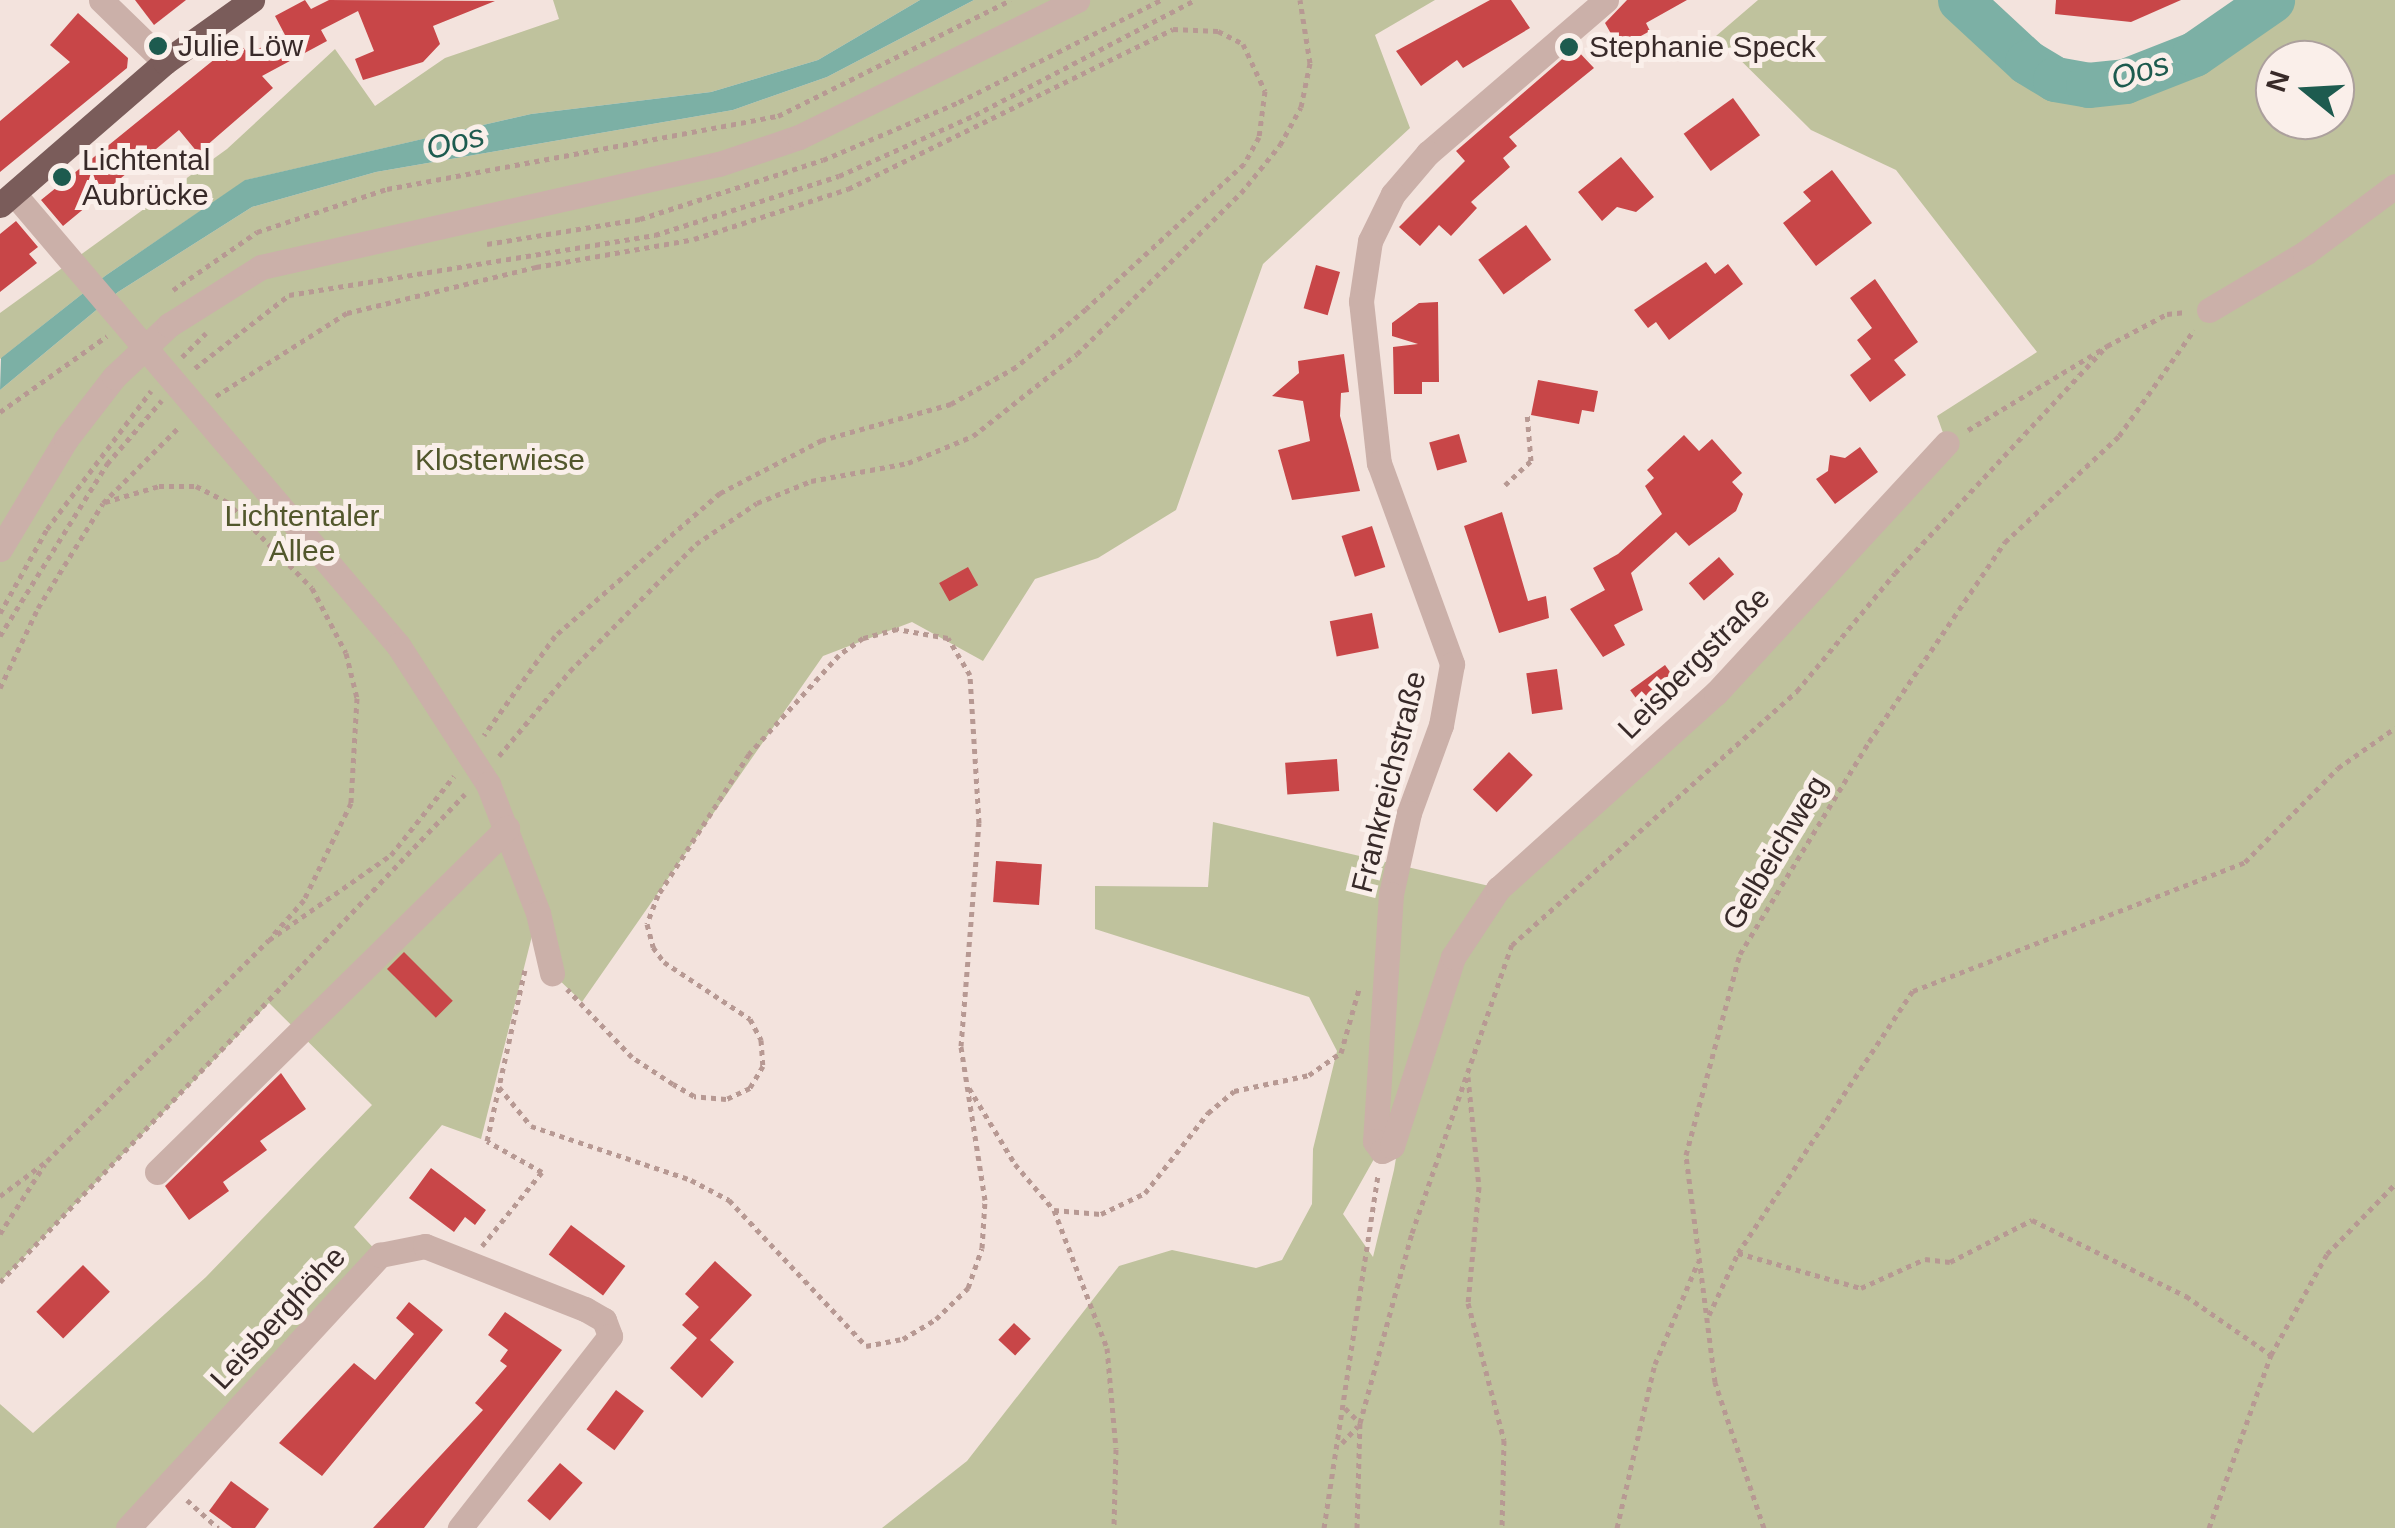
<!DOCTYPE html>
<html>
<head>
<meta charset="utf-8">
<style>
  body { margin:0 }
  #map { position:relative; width:2395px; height:1528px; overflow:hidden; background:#f3e3dd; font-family:Arial,sans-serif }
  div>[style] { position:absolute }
  .green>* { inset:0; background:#bfc29d }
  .water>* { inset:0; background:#7cb0a5 }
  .river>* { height:45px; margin:-22.5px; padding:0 22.5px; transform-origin:22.5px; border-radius:22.5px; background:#7cb0a5 }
  .building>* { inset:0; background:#c84648; transform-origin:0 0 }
  .path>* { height:5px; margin-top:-2.5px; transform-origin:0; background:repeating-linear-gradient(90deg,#b79993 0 5px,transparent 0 10px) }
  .minor>* { height:25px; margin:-12.5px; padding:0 12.5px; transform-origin:12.5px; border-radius:12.5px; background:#cbb0a9 }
  .major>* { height:25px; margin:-12.5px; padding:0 12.5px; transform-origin:12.5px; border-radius:12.5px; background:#7a5c5a }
  .dots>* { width:28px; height:28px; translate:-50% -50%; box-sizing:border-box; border:5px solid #faefea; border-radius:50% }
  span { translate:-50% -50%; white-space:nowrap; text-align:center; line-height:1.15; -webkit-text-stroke:10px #faefea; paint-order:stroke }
  .poi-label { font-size:30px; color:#382a29 }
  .left { translate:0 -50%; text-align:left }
  .park-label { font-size:30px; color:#52572c }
  .street-label { font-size:30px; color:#382a29 }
  .water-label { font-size:32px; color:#1d5b4f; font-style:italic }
  .north { position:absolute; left:2255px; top:40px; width:100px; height:100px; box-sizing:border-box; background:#faefea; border:2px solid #aca09d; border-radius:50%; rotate:288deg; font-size:28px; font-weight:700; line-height:40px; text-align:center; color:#382a29 }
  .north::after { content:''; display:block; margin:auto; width:35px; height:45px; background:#1d5b4f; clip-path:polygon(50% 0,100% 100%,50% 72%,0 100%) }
</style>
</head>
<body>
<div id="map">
  <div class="green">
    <i style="clip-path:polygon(553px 0,920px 0,818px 60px,711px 92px,531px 114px,246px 180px,105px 276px,0 359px,0 313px,227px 149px,335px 49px,375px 106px,445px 58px,559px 19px)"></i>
    <i style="clip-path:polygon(974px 0,1435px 0,1375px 35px,1410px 128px,1263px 264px,1176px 510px,1098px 558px,1035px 579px,983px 661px,912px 622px,823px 656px,582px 1002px,552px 973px,537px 916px,481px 1139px,442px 1125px,354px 1227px,380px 1255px,128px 1528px,0 1528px,0 1404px,33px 1433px,206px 1277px,372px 1105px,269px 1003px,0 1282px,0 390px,118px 292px,252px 207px,376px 172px,733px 110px,827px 77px)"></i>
    <i style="clip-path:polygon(evenodd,1758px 0,1974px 0,2015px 43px,2055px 70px,2093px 78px,2154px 63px,2258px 0,2395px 0,2395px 1528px,882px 1528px,967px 1461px,1119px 1266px,1172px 1250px,1256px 1268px,1282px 1260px,1312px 1204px,1313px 1149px,1337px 1051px,1309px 997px,1095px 929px,1095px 886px,1208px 887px,1213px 822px,1498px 888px,1569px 828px,1947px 444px,1937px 416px,2037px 352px,1896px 170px,1811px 130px,1716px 36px,1758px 0,2275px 60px,2335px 60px,2335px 120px,2275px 120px,2275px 60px,1758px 0,1405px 1104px,1394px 1170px,1373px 1257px,1343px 1214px,1405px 1104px)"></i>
  </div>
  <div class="water">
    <i style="clip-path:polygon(920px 0,974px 0,827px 77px,733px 110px,376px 172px,252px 207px,118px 292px,0 390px,1px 358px,105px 276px,245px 180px,531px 114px,711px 92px,818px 60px)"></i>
  </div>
  <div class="river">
    <i style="left:1960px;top:0;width:91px;rotate:42.8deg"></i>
    <i style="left:2027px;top:62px;width:33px;rotate:31deg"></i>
    <i style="left:2055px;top:79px;width:34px;rotate:10deg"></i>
    <i style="left:2088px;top:85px;width:37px;rotate:-6deg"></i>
    <i style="left:2125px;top:81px;width:74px;rotate:-21.4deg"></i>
    <i style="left:2194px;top:54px;width:95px;rotate:-34.7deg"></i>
  </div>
  <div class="building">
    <i style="clip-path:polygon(135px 0,186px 0,154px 25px)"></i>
    <i style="clip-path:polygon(305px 0,311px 9px,329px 0,495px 1px,433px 26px,440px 44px,423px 62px,363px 80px,355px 59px,374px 51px,358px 11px,321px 30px,327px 41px,262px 76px,273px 88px,198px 153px,179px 130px,63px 226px,41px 200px,237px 41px,249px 54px,285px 35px,275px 16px)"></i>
    <i style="clip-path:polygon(1490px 0,1511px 0,1530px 28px,1463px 68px,1457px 60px,1421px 86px,1396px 51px)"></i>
    <i style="clip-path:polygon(1627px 0,1687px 0,1646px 23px,1650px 31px,1619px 48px,1605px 23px)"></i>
    <i style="clip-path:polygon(2056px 0,2181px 0,2131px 22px,2055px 14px)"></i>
    <i style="clip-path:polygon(78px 13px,128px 58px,127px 68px,0 172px,0 121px,70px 62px,50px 45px)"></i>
    <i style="clip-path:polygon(1575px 48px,1594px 68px,1509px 137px,1517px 146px,1503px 158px,1510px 167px,1471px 202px,1477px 208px,1451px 236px,1439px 225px,1420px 246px,1399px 227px,1465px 161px,1456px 151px)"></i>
    <i style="left:1733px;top:98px;width:46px;height:61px;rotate:54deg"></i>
    <i style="clip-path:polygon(1621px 157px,1654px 197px,1636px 212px,1617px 207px,1602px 221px,1578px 192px)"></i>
    <i style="clip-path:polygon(1832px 170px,1872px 223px,1816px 266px,1783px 223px,1811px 201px,1803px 192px)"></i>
    <i style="clip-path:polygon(16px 221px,38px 247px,29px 254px,37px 263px,0 292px,0 234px)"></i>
    <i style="left:1526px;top:225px;width:43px;height:59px;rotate:54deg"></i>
    <i style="clip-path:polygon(1706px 262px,1715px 274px,1728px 264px,1743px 284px,1669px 340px,1656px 322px,1648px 328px,1634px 310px)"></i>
    <i style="left:1316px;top:265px;width:25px;height:45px;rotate:16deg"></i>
    <i style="clip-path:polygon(1875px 279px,1918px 342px,1894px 360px,1906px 375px,1870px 402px,1850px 375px,1871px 359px,1857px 340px,1872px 328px,1850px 298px)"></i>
    <i style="clip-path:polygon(1438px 302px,1439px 382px,1422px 382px,1422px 394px,1394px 394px,1393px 347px,1418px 344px,1392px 336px,1392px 323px,1419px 303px)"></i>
    <i style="clip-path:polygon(1344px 354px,1349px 392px,1341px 393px,1340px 416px,1360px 491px,1292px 500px,1278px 450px,1310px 441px,1303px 401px,1272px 396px,1299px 373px,1298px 361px)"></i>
    <i style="clip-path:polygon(1538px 380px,1598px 391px,1594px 412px,1582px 410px,1579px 424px,1531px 415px)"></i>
    <i style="left:1459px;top:434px;width:29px;height:31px;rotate:74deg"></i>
    <i style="clip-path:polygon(1684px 435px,1699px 451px,1712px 439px,1742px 473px,1732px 482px,1743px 494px,1736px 511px,1689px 546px,1676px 532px,1631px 573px,1643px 610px,1614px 625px,1625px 645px,1603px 657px,1570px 609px,1605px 590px,1593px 568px,1618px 554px,1662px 514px,1645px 486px,1654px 478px,1647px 470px)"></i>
    <i style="clip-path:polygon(1860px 447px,1878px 472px,1835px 504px,1816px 479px,1828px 471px,1830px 455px,1845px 458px)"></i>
    <i style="clip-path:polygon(1502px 512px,1528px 601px,1546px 596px,1549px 618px,1499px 633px,1464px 526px)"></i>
    <i style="left:1372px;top:526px;width:43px;height:32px;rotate:72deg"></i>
    <i style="left:1719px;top:557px;width:23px;height:40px;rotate:49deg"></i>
    <i style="left:968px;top:567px;width:21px;height:33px;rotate:61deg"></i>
    <i style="left:1372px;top:613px;width:36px;height:43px;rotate:79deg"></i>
    <i style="left:1665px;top:665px;width:24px;height:43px;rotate:54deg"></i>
    <i style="left:1557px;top:669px;width:41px;height:31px;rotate:82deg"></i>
    <i style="left:1509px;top:752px;width:33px;height:52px;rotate:44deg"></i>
    <i style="left:1337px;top:759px;width:32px;height:52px;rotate:86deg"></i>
    <i style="left:996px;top:861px;width:46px;height:41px;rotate:4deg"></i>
    <i style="left:404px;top:952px;width:69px;height:24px;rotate:45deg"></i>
    <i style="clip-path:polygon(281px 1073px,306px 1109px,260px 1141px,267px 1150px,223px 1182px,229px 1191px,189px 1220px,165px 1186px)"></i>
    <i style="clip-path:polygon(431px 1168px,486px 1210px,475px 1225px,465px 1217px,454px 1232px,409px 1198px)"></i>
    <i style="left:571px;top:1225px;width:68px;height:37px;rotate:37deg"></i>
    <i style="clip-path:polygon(715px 1261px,752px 1295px,710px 1340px,734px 1362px,702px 1398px,670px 1368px,697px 1338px,682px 1325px,699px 1307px,685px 1294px)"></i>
    <i style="left:83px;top:1265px;width:38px;height:66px;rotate:45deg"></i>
    <i style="clip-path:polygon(409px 1302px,443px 1330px,322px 1476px,279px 1443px,354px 1363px,375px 1380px,414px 1334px,396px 1318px)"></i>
    <i style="clip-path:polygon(505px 1312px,562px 1350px,424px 1528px,373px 1528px,483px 1410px,475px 1403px,507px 1366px,500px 1361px,508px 1350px,488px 1335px)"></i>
    <i style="left:1014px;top:1323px;width:23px;height:23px;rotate:43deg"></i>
    <i style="left:616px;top:1390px;width:35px;height:49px;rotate:37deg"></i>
    <i style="left:560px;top:1463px;width:30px;height:50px;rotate:41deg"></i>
    <i style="clip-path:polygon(231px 1481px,269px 1509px,255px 1528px,232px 1528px,209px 1511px)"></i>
  </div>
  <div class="path">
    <i style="left:487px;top:244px;width:155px;rotate:-9.3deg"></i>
    <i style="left:640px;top:219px;width:192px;rotate:-17.9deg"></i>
    <i style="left:823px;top:160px;width:148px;rotate:-23.1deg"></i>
    <i style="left:959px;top:102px;width:226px;rotate:-26.8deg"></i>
    <i style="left:173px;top:290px;width:102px;rotate:-34.6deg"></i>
    <i style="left:257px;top:232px;width:137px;rotate:-18.3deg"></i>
    <i style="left:387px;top:189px;width:398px;rotate:-10.6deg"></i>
    <i style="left:778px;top:116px;width:260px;rotate:-26.5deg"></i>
    <i style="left:182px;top:357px;width:34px;rotate:-45deg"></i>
    <i style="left:195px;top:368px;width:119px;rotate:-37.8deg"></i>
    <i style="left:289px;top:295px;width:371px;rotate:-9.3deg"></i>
    <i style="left:655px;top:235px;width:193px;rotate:-17.8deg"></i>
    <i style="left:839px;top:176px;width:149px;rotate:-24.2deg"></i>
    <i style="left:975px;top:115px;width:248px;rotate:-27.6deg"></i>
    <i style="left:216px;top:396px;width:155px;rotate:-32.4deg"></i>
    <i style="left:347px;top:313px;width:195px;rotate:-13.7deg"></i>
    <i style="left:536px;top:267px;width:160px;rotate:-10deg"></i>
    <i style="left:694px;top:239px;width:162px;rotate:-18deg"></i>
    <i style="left:848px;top:189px;width:362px;rotate:-26.2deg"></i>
    <i style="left:1173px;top:29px;width:45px;rotate:2.5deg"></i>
    <i style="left:1218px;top:31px;width:28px;rotate:27deg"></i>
    <i style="left:1243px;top:44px;width:52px;rotate:64.9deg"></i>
    <i style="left:1265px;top:91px;width:46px;rotate:97.4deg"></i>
    <i style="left:1259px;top:137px;width:31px;rotate:119deg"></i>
    <i style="left:1244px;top:164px;width:214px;rotate:137.5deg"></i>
    <i style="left:1086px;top:309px;width:91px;rotate:140.4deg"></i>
    <i style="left:1016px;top:367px;width:75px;rotate:150.4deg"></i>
    <i style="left:951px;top:404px;width:134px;rotate:164.4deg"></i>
    <i style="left:822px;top:440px;width:115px;rotate:152.5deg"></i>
    <i style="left:720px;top:493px;width:218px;rotate:139.1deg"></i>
    <i style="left:555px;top:636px;width:122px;rotate:125.6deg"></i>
    <i style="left:0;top:412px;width:131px;rotate:-35.4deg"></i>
    <i style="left:1968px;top:430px;width:162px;rotate:-31.1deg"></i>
    <i style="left:2107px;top:346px;width:68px;rotate:-28.1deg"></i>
    <i style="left:2167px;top:314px;width:19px;rotate:-6deg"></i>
    <i style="left:1505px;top:485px;width:35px;rotate:-43deg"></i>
    <i style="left:1531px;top:461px;width:49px;rotate:-94.7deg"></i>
    <i style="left:105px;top:502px;width:56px;rotate:-16.5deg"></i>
    <i style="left:159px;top:486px;width:37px"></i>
    <i style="left:196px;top:486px;width:34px;rotate:27deg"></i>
    <i style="left:226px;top:501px;width:122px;rotate:45.3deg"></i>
    <i style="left:312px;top:588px;width:73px;rotate:62.4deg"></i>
    <i style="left:346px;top:653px;width:46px;rotate:76.3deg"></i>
    <i style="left:357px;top:698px;width:105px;rotate:93.3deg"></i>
    <i style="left:351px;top:803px;width:108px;rotate:115.9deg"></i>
    <i style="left:304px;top:900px;width:47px;rotate:131.5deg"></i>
    <i style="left:0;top:613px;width:96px;rotate:-60.8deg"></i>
    <i style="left:47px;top:529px;width:173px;rotate:-53deg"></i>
    <i style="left:0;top:636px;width:203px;rotate:-58.1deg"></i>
    <i style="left:107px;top:464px;width:84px;rotate:-49.3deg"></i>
    <i style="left:0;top:688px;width:89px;rotate:-64.6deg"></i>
    <i style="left:38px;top:608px;width:123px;rotate:-58.2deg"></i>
    <i style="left:103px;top:503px;width:110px;rotate:-45deg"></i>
    <i style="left:499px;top:756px;width:111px;rotate:-50.1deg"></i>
    <i style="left:570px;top:671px;width:179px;rotate:-45.2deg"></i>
    <i style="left:696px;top:544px;width:73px;rotate:-33.9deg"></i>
    <i style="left:757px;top:503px;width:58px;rotate:-22.2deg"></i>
    <i style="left:811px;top:481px;width:99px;rotate:-10.5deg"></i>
    <i style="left:908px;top:463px;width:70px;rotate:-22.6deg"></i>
    <i style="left:973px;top:436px;width:132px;rotate:-38.3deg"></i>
    <i style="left:1077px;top:354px;width:230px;rotate:-44.5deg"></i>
    <i style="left:1241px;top:193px;width:62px;rotate:-50.9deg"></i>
    <i style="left:1280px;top:145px;width:43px;rotate:-61.1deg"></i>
    <i style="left:1301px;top:107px;width:45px;rotate:-78.4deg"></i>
    <i style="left:1310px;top:63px;width:64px;rotate:-99deg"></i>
    <i style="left:1468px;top:1077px;width:111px;rotate:84.3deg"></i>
    <i style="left:1479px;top:1187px;width:117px;rotate:95.4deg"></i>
    <i style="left:1468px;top:1303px;width:142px;rotate:75.3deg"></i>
    <i style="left:1504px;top:1440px;width:88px;rotate:91.3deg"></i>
    <i style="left:499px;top:1087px;width:50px;rotate:50.6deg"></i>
    <i style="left:531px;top:1126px;width:169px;rotate:18.6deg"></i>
    <i style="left:691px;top:1180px;width:43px;rotate:27.8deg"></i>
    <i style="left:729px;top:1200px;width:200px;rotate:46.8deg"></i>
    <i style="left:866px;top:1346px;width:38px;rotate:-11deg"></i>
    <i style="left:903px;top:1339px;width:39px;rotate:-31deg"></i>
    <i style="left:936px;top:1319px;width:45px;rotate:-44.1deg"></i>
    <i style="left:968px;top:1288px;width:42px;rotate:-70.7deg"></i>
    <i style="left:982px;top:1248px;width:48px;rotate:-86.4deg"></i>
    <i style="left:985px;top:1200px;width:156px;rotate:-98.9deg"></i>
    <i style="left:961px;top:1046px;width:224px;rotate:-85.4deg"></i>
    <i style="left:979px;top:823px;width:148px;rotate:-93.5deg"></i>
    <i style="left:970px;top:675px;width:43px;rotate:-120.7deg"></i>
    <i style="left:948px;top:638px;width:52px;rotate:-170deg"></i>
    <i style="left:897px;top:629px;width:35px;rotate:165deg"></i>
    <i style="left:863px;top:638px;width:29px;rotate:145deg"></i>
    <i style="left:839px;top:655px;width:134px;rotate:132.3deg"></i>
    <i style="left:749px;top:754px;width:168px;rotate:122.8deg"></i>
    <i style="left:658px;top:895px;width:31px;rotate:111deg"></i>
    <i style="left:647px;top:924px;width:24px;rotate:75deg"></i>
    <i style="left:653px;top:947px;width:19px;rotate:54deg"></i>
    <i style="left:664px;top:962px;width:103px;rotate:33.5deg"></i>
    <i style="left:750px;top:1019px;width:24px;rotate:62deg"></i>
    <i style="left:761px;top:1040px;width:26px;rotate:86deg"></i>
    <i style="left:763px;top:1066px;width:26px;rotate:121deg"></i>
    <i style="left:750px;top:1088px;width:26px;rotate:155deg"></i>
    <i style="left:726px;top:1099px;width:32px;rotate:-175deg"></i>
    <i style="left:694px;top:1096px;width:24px;rotate:-150deg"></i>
    <i style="left:673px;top:1084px;width:49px;rotate:-146.6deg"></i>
    <i style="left:632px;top:1057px;width:94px;rotate:-133.7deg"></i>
    <i style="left:969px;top:1088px;width:89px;rotate:58.8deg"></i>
    <i style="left:1015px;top:1164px;width:60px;rotate:49.7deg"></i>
    <i style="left:1054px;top:1210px;width:47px;rotate:4.9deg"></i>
    <i style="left:1101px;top:1214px;width:49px;rotate:-25.5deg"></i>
    <i style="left:1145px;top:1193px;width:102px;rotate:-51.8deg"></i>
    <i style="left:1208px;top:1113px;width:34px;rotate:-40deg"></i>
    <i style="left:1234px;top:1091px;width:77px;rotate:-12deg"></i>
    <i style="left:1309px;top:1075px;width:39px;rotate:-35deg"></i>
    <i style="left:1341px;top:1053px;width:66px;rotate:-74.3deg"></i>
    <i style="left:0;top:1196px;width:59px;rotate:-36.7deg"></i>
    <i style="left:47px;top:1161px;width:313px;rotate:-44.9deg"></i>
    <i style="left:269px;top:940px;width:149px;rotate:-34.9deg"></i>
    <i style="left:391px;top:855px;width:101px;rotate:-51.4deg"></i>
    <i style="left:1054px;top:1210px;width:148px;rotate:69deg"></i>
    <i style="left:1107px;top:1348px;width:101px;rotate:84.9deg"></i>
    <i style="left:1116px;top:1449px;width:79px;rotate:91.5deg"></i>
    <i style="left:0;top:1234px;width:83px;rotate:-57.3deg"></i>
    <i style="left:482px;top:1246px;width:95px;rotate:-51deg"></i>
    <i style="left:542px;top:1172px;width:63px;rotate:-150.6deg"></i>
    <i style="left:487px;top:1141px;width:175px;rotate:-77.5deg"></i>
    <i style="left:1738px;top:1253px;width:128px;rotate:15.9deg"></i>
    <i style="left:1861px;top:1288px;width:70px;rotate:-24.4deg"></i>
    <i style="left:1925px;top:1259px;width:25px;rotate:7deg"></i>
    <i style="left:1950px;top:1262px;width:92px;rotate:-27.1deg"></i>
    <i style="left:2032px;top:1220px;width:172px;rotate:26.3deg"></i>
    <i style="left:2186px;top:1296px;width:103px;rotate:34.8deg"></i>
    <i style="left:0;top:1282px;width:674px;rotate:-46.38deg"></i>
    <i style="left:1709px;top:1315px;width:68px;rotate:-64.9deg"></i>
    <i style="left:1738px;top:1253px;width:315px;rotate:-56.3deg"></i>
    <i style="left:1913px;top:991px;width:356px;rotate:-21.2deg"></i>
    <i style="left:2245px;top:862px;width:132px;rotate:-45.3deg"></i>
    <i style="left:2338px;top:768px;width:70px;rotate:-35.1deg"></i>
    <i style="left:1345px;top:1408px;width:21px;rotate:45deg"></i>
    <i style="left:1342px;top:1443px;width:23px;rotate:-47deg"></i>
    <i style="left:187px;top:1500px;width:42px;rotate:42.1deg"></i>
    <i style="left:1324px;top:1528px;width:357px;rotate:-81.3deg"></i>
    <i style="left:1357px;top:1528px;width:105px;rotate:-88.4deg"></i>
    <i style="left:1360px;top:1423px;width:197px;rotate:-74.7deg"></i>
    <i style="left:1412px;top:1233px;width:305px;rotate:-70.9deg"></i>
    <i style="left:1512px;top:945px;width:382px;rotate:-41.7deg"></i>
    <i style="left:1797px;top:691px;width:153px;rotate:-50.3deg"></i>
    <i style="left:1895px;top:573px;width:311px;rotate:-47deg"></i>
    <i style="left:1617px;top:1528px;width:168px;rotate:-77deg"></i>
    <i style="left:1655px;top:1364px;width:111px;rotate:-67.1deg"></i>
    <i style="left:1764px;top:1528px;width:154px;rotate:-108.6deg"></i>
    <i style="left:1715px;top:1382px;width:229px;rotate:-97.3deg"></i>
    <i style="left:1686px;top:1155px;width:208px;rotate:-75deg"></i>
    <i style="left:1740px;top:954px;width:248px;rotate:-58.7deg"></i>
    <i style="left:1869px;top:742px;width:242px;rotate:-55.8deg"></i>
    <i style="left:2005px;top:542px;width:156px;rotate:-42.9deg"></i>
    <i style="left:2119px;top:436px;width:130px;rotate:-54.7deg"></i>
    <i style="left:2209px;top:1528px;width:184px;rotate:-70.3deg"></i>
    <i style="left:2271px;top:1355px;width:115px;rotate:-61deg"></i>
    <i style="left:2327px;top:1254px;width:98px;rotate:-45.8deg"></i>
  </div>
  <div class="minor">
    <i style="left:101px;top:0;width:89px;rotate:44.1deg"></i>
    <i style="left:1606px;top:0;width:235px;rotate:139.3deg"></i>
    <i style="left:1428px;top:153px;width:54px;rotate:130.5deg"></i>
    <i style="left:1393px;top:194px;width:52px;rotate:116.1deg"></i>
    <i style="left:1370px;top:241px;width:61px;rotate:98.5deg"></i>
    <i style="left:1361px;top:301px;width:163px;rotate:83.7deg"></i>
    <i style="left:1379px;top:463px;width:214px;rotate:70deg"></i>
    <i style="left:1452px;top:664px;width:62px;rotate:100.2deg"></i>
    <i style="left:1441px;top:725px;width:94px;rotate:110deg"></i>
    <i style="left:1409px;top:813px;width:83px;rotate:102.5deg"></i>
    <i style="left:1391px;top:894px;width:248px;rotate:93.7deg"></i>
    <i style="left:1375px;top:1141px;width:12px;rotate:55deg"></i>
    <i style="left:1382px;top:1151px;width:11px;rotate:-27deg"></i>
    <i style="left:1392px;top:1146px;width:199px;rotate:-72.1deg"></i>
    <i style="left:1453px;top:957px;width:82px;rotate:-56.5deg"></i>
    <i style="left:1498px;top:889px;width:293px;rotate:-42deg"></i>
    <i style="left:1716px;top:693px;width:340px;rotate:-47.3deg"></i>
    <i style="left:15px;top:195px;width:591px;rotate:49.6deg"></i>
    <i style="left:398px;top:645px;width:166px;rotate:57.1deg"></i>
    <i style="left:488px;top:784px;width:138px;rotate:68.8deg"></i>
    <i style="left:538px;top:913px;width:62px;rotate:76.9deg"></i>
    <i style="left:2209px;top:310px;width:112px;rotate:-30.7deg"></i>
    <i style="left:2305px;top:253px;width:112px;rotate:-36.7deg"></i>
    <i style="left:0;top:549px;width:128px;rotate:-59deg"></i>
    <i style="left:66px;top:439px;width:78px;rotate:-52.3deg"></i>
    <i style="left:114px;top:377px;width:76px;rotate:-43.4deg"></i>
    <i style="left:169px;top:325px;width:109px;rotate:-32.2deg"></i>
    <i style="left:261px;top:267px;width:469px;rotate:-12.7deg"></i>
    <i style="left:719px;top:164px;width:84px;rotate:-18.6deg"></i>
    <i style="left:799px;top:137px;width:310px;rotate:-26.2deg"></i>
    <i style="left:157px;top:1172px;width:491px;rotate:-44.5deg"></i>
    <i style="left:128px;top:1528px;width:372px;rotate:-47.3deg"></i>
    <i style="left:380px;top:1255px;width:46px;rotate:-11.3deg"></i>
    <i style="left:425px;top:1246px;width:172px;rotate:21.5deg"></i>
    <i style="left:585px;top:1309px;width:22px;rotate:30deg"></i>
    <i style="left:604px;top:1320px;width:17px;rotate:69deg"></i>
    <i style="left:610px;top:1336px;width:244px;rotate:128deg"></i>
  </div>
  <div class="major">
    <i style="left:0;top:205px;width:218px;rotate:-40.9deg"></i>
    <i style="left:165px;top:62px;width:107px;rotate:-35.5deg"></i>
  </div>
  <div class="dots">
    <i style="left:158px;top:46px;background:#1d5b4f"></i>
    <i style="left:1569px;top:47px;background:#1d5b4f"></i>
    <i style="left:62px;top:177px;background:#1d5b4f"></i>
  </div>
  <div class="poi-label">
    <span class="left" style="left:178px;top:46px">Julie Löw</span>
    <span class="left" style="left:1589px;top:47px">Stephanie Speck</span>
    <span class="left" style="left:82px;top:177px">Lichtental<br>Aubrücke</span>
  </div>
  <div class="park-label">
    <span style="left:500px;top:460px">Klosterwiese</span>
    <span style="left:302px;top:533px">Lichtentaler<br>Allee</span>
  </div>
  <div class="street-label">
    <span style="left:1694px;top:663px;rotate:-45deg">Leisbergstraße</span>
    <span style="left:1389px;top:782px;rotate:-76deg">Frankreichstraße</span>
    <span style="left:1775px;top:853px;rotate:-59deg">Gelbeichweg</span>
    <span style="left:278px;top:1318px;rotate:-47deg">Leisberghöhe</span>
  </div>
  <div class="water-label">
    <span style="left:2140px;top:71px;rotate:-17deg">Oos</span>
    <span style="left:455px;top:142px;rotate:-15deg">Oos</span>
  </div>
  <div class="north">N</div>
</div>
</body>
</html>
